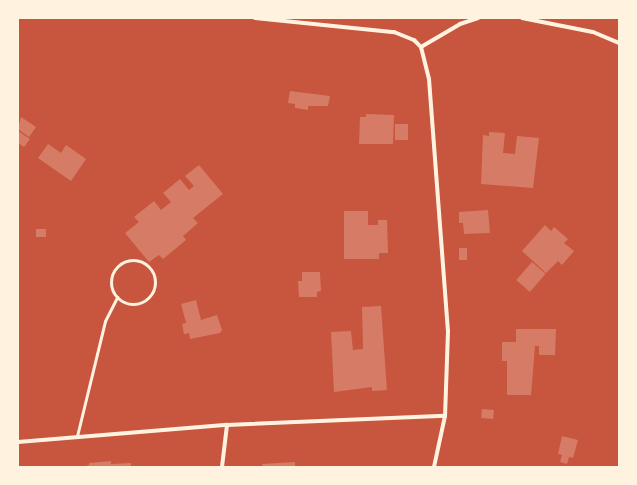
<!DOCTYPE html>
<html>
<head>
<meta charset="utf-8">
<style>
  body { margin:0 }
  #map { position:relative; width:637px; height:485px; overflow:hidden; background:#c8553d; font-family:Jost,sans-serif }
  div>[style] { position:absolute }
  .building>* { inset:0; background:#d67c66; transform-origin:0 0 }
  .service>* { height:3px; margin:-1.5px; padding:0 1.5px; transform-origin:1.5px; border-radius:1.5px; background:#fff3e0 }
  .service>.ring { margin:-1.5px; padding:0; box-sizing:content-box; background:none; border:3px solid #fff3e0; border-radius:50% }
  .minor>* { height:4px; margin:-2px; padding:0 2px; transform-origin:2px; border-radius:2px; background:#fff3e0 }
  span { translate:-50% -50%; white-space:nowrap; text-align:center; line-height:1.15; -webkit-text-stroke:3.5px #fff3e0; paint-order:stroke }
  .frame { position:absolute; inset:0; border:19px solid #fff3e0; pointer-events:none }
</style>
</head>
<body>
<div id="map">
  <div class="building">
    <i style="clip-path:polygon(290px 91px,330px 96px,328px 106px,308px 106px,308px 110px,295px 108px,295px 104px,288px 103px)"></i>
    <i style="clip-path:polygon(366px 114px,394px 115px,393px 144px,359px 144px,360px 117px,366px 117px)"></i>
    <i style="clip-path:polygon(21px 117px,36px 127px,29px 137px,18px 129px)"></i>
    <i style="left:395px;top:124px;width:13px;height:16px"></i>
    <i style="clip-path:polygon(18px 131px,30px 139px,24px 147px,18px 143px)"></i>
    <i style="clip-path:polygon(489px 132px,505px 133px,503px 153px,515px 154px,517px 136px,539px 138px,533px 188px,481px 184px,483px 135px,489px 136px)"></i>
    <i style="clip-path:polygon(48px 144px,61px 153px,66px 145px,86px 159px,71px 181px,38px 158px)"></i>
    <i style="clip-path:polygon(199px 165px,223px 194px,193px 218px,198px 223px,183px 236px,186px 240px,163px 259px,159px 255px,149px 262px,125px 233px,139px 222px,134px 217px,154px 201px,161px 210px,171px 202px,163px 193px,180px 179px,189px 190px,194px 186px,185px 176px)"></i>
    <i style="clip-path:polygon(488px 210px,490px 233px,464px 234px,463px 223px,459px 223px,459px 212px)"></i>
    <i style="clip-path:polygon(344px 211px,368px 211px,368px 225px,378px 225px,378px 220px,387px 220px,388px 253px,379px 253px,379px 259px,344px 259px)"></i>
    <i style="clip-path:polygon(545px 225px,551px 231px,554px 227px,568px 239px,564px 243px,574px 251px,562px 265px,558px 261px,546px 273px,522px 251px)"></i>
    <i style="left:36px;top:229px;width:10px;height:8px"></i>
    <i style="left:459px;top:248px;width:8px;height:12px"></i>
    <i style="left:532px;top:262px;width:18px;height:24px;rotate:41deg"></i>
    <i style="clip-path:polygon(302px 272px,320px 272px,321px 291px,317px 292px,317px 297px,299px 297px,298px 281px,302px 281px)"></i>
    <i style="clip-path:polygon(196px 300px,201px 320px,217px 315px,222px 330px,220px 333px,190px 339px,189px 333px,184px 334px,182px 324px,186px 323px,181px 304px)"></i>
    <i style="clip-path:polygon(381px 306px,387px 390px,372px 391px,372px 387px,334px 392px,331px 332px,351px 331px,353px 350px,363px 349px,362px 307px)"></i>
    <i style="clip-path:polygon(516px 329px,556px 329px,555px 355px,539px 355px,539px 346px,535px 346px,531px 395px,507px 395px,507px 361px,502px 361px,502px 342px,516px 342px)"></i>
    <i style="left:482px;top:409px;width:12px;height:9px;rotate:5deg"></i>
    <i style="clip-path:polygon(562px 436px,578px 440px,573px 458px,569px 457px,567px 464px,560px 462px,562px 455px,558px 454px)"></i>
    <i style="clip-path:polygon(111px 461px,111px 464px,131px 463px,131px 467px,83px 467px,89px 465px,89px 463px)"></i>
    <i style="clip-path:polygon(295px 462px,295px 467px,263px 467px,262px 464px)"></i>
  </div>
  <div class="service">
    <i class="ring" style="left:111px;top:260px;width:41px;height:41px"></i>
    <i style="left:77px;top:436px;width:118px;rotate:-76.3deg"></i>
    <i style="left:105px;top:321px;width:27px;rotate:-63deg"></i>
  </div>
  <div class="minor">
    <i style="left:255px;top:18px;width:140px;rotate:5.8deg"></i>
    <i style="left:394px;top:32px;width:22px;rotate:22deg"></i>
    <i style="left:414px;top:40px;width:10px;rotate:45deg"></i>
    <i style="left:421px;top:47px;width:33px;rotate:76deg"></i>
    <i style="left:429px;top:79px;width:253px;rotate:85.7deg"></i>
    <i style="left:448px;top:331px;width:85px;rotate:92deg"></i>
    <i style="left:445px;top:416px;width:52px;rotate:102.2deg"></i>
    <i style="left:522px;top:18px;width:72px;rotate:11.2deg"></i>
    <i style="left:593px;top:32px;width:28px;rotate:23deg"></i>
    <i style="left:421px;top:47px;width:45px;rotate:-30.5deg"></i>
    <i style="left:460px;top:24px;width:19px;rotate:-18deg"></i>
    <i style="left:18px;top:442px;width:210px;rotate:-4.7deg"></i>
    <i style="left:227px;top:425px;width:218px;rotate:-2.4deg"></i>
    <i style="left:222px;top:467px;width:42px;rotate:-83.2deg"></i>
  </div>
  <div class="frame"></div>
</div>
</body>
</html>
